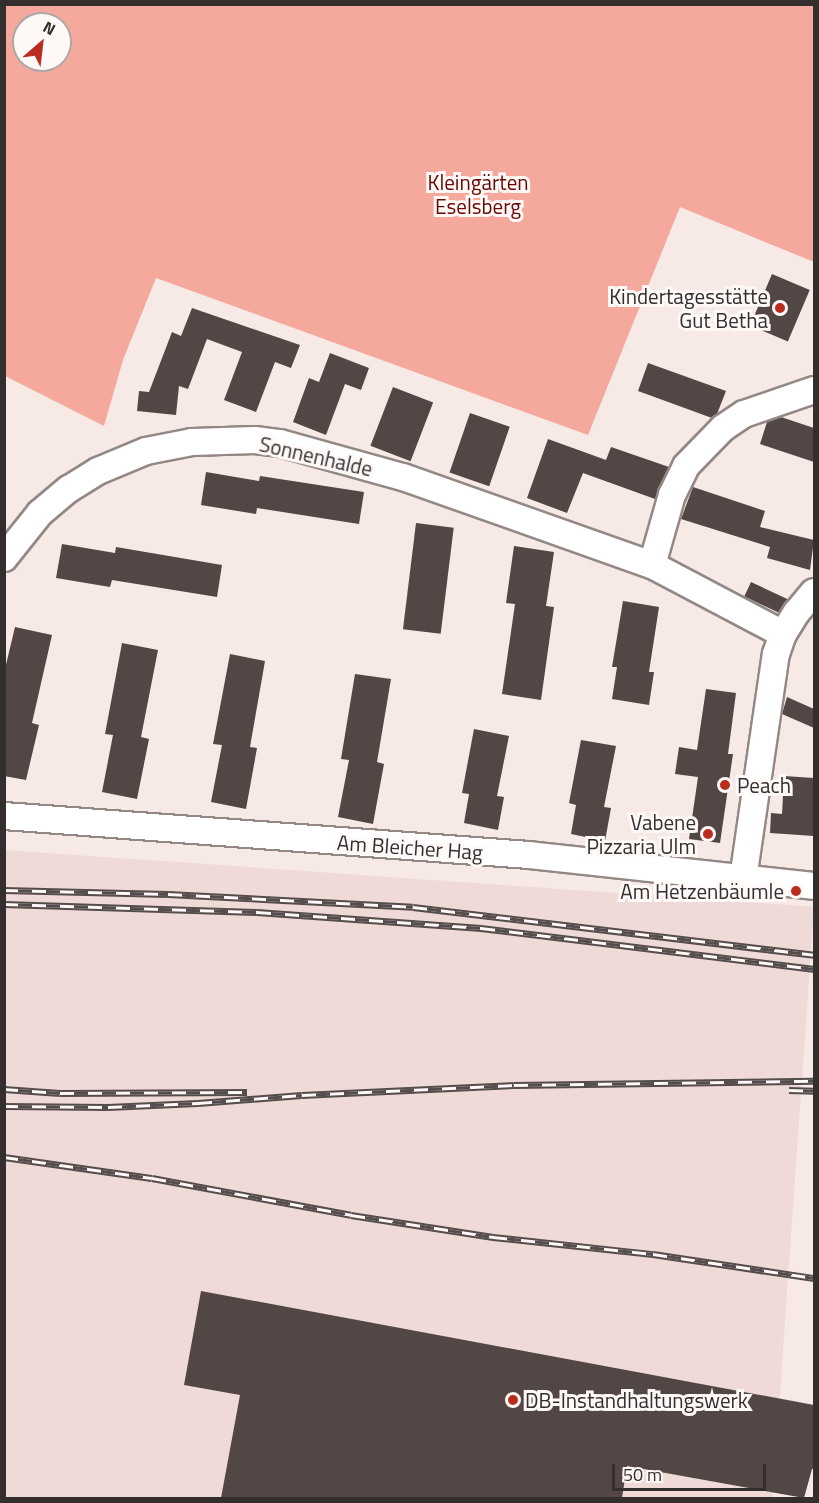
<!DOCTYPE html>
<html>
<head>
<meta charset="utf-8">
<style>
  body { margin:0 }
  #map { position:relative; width:819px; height:1503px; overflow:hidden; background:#f7e9e6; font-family:"Titillium Web",sans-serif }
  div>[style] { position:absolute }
  .built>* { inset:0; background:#f0dad7; transform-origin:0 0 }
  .green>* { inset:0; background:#f4a99c }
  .building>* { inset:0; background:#524745; transform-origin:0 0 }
  .roads { filter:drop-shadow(2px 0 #948885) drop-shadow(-2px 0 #948885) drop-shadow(0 2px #948885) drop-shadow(0 -2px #948885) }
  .minor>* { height:26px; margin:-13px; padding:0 13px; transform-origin:13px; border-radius:13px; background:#fff }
  .rail>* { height:7px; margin-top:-3.5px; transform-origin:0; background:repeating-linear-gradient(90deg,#fef8f7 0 14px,#544d4c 0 28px); box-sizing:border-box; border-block:2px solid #544d4c }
  .dots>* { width:16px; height:16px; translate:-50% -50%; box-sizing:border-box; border:3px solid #fef8f7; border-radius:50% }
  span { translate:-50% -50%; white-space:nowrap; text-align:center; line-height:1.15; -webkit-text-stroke:6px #fef8f7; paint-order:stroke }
  .park-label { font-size:21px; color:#660803 }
  .poi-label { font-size:21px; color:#342f2e }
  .right { translate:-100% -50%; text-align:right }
  .left { translate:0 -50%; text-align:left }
  .street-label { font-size:21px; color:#342f2e }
  .frame { position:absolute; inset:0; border:6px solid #342f2e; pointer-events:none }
  .north { position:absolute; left:12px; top:12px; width:60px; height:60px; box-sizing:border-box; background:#fef8f7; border:2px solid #ada8a7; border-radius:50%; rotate:28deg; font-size:16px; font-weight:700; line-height:24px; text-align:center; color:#342f2e }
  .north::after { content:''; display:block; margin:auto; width:21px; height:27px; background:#b92c1e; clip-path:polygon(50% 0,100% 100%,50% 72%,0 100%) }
  .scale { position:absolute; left:612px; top:1464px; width:154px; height:27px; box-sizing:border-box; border:3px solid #342f2e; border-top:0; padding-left:8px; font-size:18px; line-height:21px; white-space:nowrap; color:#342f2e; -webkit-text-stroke:4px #fef8f7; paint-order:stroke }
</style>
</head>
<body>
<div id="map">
  <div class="built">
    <i style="left:4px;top:850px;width:812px;height:648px;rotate:4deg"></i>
  </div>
  <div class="green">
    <i style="clip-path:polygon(evenodd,4px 5px,814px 5px,814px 262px,680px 207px,588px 435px,156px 278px,123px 360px,104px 426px,5px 376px,4px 5px,24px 24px,60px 24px,60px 60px,24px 60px,24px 24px)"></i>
  </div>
  <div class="building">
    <i style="left:772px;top:274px;width:41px;height:56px;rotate:23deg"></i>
    <i style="clip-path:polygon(192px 308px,300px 345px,291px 368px,275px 362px,256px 412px,224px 400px,242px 352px,207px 339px,188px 389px,179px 386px,176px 415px,137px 411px,139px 391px,149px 392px,172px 332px,181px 336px)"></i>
    <i style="clip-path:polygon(330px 353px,369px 368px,361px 390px,345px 384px,326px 435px,293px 422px,309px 378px,319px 382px)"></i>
    <i style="clip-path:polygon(648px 363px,726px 391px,717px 414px,712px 418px,638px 391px)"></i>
    <i style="left:393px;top:387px;width:43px;height:63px;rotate:21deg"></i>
    <i style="left:470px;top:413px;width:42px;height:63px;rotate:19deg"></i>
    <i style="clip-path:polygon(781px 417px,814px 428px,814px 462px,760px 444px,767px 422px)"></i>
    <i style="clip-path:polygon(548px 439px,606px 460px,611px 447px,669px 467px,655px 499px,583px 473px,567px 513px,527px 498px)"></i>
    <i style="clip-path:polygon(206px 472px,259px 481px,260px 476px,364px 492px,359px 524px,257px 508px,256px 514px,201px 505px)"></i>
    <i style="clip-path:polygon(693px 487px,765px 511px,760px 527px,814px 540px,810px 570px,767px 558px,770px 547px,681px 519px)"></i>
    <i style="left:416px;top:523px;width:38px;height:107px;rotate:7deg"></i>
    <i style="clip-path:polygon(62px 544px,115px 553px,116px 547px,222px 565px,217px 597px,112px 580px,110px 587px,56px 578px)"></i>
    <i style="clip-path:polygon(514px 546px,554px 552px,546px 606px,554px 607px,541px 700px,502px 694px,515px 604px,506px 603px)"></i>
    <i style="left:751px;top:582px;width:40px;height:16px;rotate:25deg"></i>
    <i style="clip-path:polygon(623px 601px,659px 607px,649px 672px,654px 672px,649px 705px,612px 699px,617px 667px,612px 667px)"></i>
    <i style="clip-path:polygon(15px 627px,52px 635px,32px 723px,39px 725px,26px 780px,4px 776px,4px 673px)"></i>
    <i style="clip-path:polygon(122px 643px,158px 650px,141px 737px,149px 739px,137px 799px,102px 792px,113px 735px,105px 734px)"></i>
    <i style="clip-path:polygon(230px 654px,265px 661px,250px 747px,257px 748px,246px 809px,211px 802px,222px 745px,213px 744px)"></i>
    <i style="clip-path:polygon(355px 674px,391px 679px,377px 762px,384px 764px,373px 824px,338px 817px,349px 760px,341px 759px)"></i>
    <i style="clip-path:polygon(706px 689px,736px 693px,728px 754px,733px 754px,720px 843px,689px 839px,698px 777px,675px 774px,679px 747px,697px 750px)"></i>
    <i style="clip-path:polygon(787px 697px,814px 709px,814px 728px,782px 714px)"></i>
    <i style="clip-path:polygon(474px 729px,509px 736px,497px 796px,504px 797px,498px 830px,464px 823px,469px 794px,462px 793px)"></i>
    <i style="clip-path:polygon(581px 740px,616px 746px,604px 807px,611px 808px,605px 841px,571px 834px,576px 805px,569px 803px)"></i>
    <i style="clip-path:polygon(784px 776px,814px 778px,814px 836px,770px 833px,771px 813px,782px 814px)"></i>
    <i style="clip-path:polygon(201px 1291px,814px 1405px,814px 1469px,812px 1469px,804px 1498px,627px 1466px,622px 1498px,221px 1498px,240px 1395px,184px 1385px)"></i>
  </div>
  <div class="roads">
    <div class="minor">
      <i style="left:4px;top:558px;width:58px;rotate:-51.3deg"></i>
      <i style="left:40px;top:513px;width:38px;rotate:-40deg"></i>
      <i style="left:69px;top:489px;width:34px;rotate:-32deg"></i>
      <i style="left:98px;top:471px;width:52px;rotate:-22.6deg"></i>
      <i style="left:146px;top:451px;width:47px;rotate:-11.1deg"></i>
      <i style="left:192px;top:442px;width:63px;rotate:-1.8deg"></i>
      <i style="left:255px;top:440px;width:25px;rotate:7deg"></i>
      <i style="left:280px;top:443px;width:128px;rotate:15.5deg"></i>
      <i style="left:403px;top:477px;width:264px;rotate:19.5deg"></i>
      <i style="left:652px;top:565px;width:148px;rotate:27.8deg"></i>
      <i style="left:652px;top:565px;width:73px;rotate:-74.1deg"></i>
      <i style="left:672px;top:495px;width:32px;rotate:-64deg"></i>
      <i style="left:686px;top:466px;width:53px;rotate:-45.8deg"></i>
      <i style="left:723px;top:428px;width:25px;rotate:-34deg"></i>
      <i style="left:744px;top:414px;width:74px;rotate:-18.9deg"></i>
      <i style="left:4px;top:816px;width:526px;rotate:4.25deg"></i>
      <i style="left:529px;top:855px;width:287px;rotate:6.2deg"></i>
      <i style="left:743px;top:879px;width:227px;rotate:-81.7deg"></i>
      <i style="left:776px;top:654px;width:21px;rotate:-71deg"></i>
      <i style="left:783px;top:634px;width:26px;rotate:-58deg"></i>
      <i style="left:797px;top:612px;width:26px;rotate:-50deg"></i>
    </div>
  </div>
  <div class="rail">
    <i style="left:4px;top:890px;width:164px;rotate:1.4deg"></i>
    <i style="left:168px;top:894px;width:245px;rotate:3deg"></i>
    <i style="left:413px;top:907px;width:404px;rotate:6.8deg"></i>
    <i style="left:4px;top:904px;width:253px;rotate:1.8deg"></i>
    <i style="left:257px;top:912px;width:225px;rotate:4.1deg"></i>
    <i style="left:481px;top:928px;width:336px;rotate:7deg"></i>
    <i style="left:4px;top:1089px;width:56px;rotate:4.1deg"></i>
    <i style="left:60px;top:1093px;width:187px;rotate:-0.3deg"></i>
    <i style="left:789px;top:1090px;width:25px;rotate:2deg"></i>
    <i style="left:4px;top:1106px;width:104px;rotate:0.6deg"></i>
    <i style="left:108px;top:1107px;width:90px;rotate:-2.5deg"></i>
    <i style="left:198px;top:1103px;width:104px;rotate:-4.4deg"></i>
    <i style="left:302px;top:1095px;width:212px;rotate:-2.7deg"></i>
    <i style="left:514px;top:1085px;width:300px;rotate:-0.8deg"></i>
    <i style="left:4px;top:1157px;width:149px;rotate:8.1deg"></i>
    <i style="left:152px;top:1178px;width:202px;rotate:10.5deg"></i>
    <i style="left:351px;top:1215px;width:144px;rotate:8.8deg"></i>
    <i style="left:493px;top:1237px;width:161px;rotate:6.1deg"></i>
    <i style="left:653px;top:1254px;width:163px;rotate:8.5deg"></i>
  </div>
  <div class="dots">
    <i style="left:780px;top:308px;background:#b92c1e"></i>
    <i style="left:725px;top:785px;background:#b92c1e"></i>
    <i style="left:708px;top:834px;background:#b92c1e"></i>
    <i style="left:796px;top:891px;background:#b92c1e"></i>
    <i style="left:513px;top:1400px;background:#b92c1e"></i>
  </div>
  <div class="park-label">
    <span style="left:478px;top:194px">Kleingärten<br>Eselsberg</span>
  </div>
  <div class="poi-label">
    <span class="right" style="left:768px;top:308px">Kindertagesstätte<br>Gut Betha</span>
    <span class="left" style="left:737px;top:785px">Peach</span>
    <span class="right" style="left:696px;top:834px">Vabene<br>Pizzaria Ulm</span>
    <span class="right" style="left:784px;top:891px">Am Hetzenbäumle</span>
    <span class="left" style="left:525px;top:1400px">DB-Instandhaltungswerk</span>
  </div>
  <div class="street-label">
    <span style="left:316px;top:456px;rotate:13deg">Sonnenhalde</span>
    <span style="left:410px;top:847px;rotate:4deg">Am Bleicher Hag</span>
  </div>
  <div class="frame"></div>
  <div class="north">N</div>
  <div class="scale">50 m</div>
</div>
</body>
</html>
